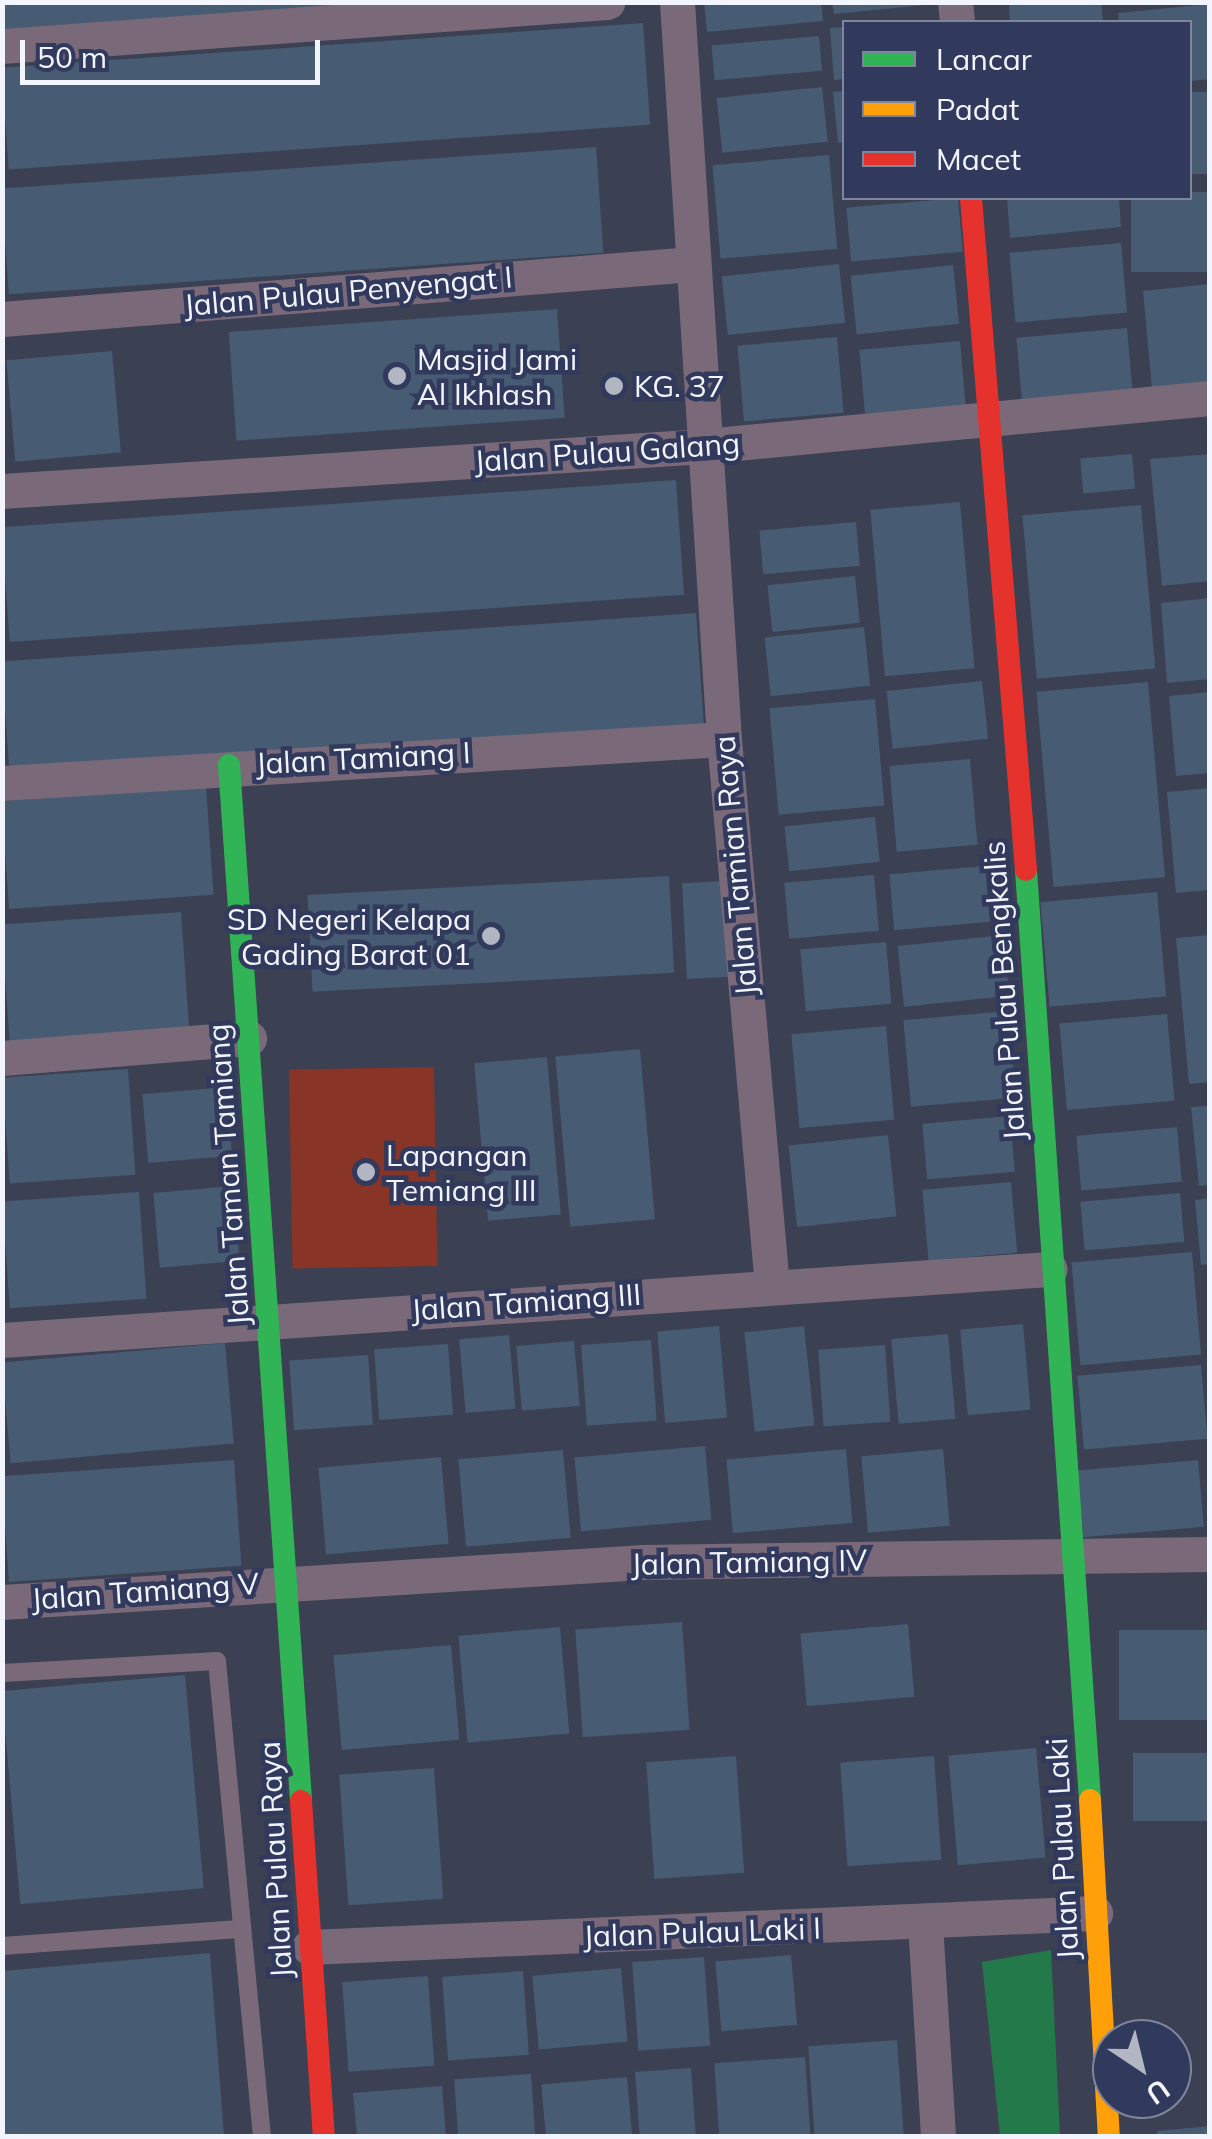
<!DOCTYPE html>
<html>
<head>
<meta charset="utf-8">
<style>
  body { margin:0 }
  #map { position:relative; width:1212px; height:2139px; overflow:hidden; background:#3b4053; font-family:Mulish,sans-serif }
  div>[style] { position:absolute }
  .green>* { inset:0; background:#883426; transform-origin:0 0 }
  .water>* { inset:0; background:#237949 }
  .building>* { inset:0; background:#475b72; transform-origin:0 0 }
  .lane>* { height:18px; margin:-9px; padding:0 9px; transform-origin:9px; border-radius:9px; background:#796979 }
  .street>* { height:35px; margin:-17.5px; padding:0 17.5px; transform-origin:17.5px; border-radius:17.5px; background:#796979 }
  .fast>* { height:22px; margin:-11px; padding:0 11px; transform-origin:11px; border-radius:11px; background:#30b455 }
  .slow>* { height:22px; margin:-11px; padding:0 11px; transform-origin:11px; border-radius:11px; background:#ff9f0a }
  .jam>* { height:22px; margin:-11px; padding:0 11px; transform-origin:11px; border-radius:11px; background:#e5322d }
  .dots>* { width:28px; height:28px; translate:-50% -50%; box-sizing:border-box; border:5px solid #313a5d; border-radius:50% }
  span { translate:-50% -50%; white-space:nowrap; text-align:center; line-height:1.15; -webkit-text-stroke:9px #313a5d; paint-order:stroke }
  .street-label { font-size:30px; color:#f2f5fe }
  .poi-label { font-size:30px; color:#f2f5fe }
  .left { translate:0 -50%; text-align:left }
  .right { translate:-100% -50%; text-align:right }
  .frame { position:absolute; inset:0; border:5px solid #f2f5fe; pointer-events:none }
  .legend { position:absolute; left:842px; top:20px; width:350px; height:180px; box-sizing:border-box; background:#313a5d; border:2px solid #7e859d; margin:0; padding:12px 18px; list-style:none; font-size:30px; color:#f2f5fe }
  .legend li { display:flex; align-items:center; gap:20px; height:50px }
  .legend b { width:50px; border:2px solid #7e859d }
  .north { position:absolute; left:1092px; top:2019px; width:100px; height:100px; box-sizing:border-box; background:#313a5d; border:2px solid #7e859d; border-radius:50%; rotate:145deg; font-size:28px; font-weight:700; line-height:40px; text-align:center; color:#f2f5fe }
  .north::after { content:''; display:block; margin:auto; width:35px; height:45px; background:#b2b6c2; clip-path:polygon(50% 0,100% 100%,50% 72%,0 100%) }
  .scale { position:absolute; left:20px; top:40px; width:300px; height:45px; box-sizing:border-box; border:5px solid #f2f5fe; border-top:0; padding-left:12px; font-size:30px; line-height:35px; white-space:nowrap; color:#f2f5fe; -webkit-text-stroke:8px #313a5d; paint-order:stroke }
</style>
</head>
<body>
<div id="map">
  <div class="green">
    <i style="left:434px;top:1067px;width:199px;height:145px;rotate:89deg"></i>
  </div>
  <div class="water">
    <i style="clip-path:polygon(1051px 1950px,1060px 2136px,1000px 2136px,982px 1962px)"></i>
  </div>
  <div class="building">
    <i style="clip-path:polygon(2px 2px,347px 2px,347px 5px,2px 29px)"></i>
    <i style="clip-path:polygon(704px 2px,821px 2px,823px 21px,707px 32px)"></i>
    <i style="clip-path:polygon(832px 2px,925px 2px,925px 5px,834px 14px)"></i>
    <i style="clip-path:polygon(1023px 2px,1101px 2px,1103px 22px,1010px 22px,1009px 4px)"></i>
    <i style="clip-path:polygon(1210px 4px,1210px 79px,1190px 81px,1190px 22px,1119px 22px,1118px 13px)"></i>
    <i style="left:643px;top:23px;width:102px;height:643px;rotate:86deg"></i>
    <i style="clip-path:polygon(844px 27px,844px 79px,834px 80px,830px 28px)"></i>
    <i style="left:819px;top:36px;width:35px;height:108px;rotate:85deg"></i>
    <i style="left:822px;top:87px;width:55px;height:106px;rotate:84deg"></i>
    <i style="clip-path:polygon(844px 91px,844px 142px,838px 143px,833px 92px)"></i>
    <i style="left:1210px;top:92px;width:82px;height:20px;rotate:90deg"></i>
    <i style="left:596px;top:147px;width:106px;height:596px;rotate:86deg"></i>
    <i style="left:829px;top:155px;width:94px;height:117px;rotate:85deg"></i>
    <i style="left:1210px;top:192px;width:80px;height:79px;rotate:90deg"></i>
    <i style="left:958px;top:198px;width:54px;height:112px;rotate:85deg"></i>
    <i style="clip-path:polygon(1007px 198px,1119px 198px,1121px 227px,1010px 238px)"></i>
    <i style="left:1121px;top:243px;width:70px;height:112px;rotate:85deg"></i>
    <i style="left:839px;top:264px;width:59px;height:118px;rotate:84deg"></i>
    <i style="left:953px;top:265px;width:59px;height:103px;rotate:84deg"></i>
    <i style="clip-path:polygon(1210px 284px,1210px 382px,1152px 388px,1143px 291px)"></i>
    <i style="left:557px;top:309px;width:109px;height:329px;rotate:86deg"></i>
    <i style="left:1127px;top:328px;width:67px;height:111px;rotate:85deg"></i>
    <i style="left:837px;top:337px;width:76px;height:100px;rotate:85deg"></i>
    <i style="left:960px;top:341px;width:69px;height:101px;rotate:85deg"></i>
    <i style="left:112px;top:351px;width:102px;height:106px;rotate:85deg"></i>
    <i style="left:621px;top:376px;width:19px;height:16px;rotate:87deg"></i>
    <i style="left:1132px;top:454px;width:35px;height:52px;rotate:85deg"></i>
    <i style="clip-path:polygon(1210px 454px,1210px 581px,1162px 586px,1150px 459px)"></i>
    <i style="left:676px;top:480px;width:115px;height:676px;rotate:86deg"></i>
    <i style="left:960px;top:502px;width:167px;height:90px;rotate:85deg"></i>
    <i style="left:1141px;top:505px;width:164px;height:119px;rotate:85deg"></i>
    <i style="left:856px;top:522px;width:44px;height:97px;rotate:85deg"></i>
    <i style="left:855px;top:576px;width:47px;height:88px;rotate:84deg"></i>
    <i style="clip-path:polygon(1210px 598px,1210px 679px,1167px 683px,1161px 603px)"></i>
    <i style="left:696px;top:613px;width:113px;height:696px;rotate:86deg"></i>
    <i style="left:864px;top:627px;width:59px;height:100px;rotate:84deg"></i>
    <i style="left:982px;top:681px;width:58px;height:96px;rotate:84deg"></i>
    <i style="left:1148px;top:682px;width:196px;height:112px;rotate:85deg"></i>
    <i style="clip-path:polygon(1210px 692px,1210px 773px,1176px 776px,1169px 696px)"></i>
    <i style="left:875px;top:699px;width:107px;height:106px;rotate:85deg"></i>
    <i style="left:970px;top:759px;width:86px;height:81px;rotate:85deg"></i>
    <i style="left:206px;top:787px;width:108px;height:205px;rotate:86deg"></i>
    <i style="clip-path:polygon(1210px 788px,1210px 890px,1176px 893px,1167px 792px)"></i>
    <i style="left:875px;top:817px;width:45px;height:91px;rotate:84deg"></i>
    <i style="left:985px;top:866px;width:56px;height:96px;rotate:85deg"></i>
    <i style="left:874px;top:875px;width:56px;height:90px;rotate:85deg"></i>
    <i style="left:669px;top:876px;width:97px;height:362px;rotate:87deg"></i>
    <i style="left:725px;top:881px;width:96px;height:43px;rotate:87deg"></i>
    <i style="left:1157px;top:892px;width:105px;height:117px;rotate:85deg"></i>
    <i style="left:181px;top:912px;width:122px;height:180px;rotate:86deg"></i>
    <i style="left:1003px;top:935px;width:61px;height:106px;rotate:84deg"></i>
    <i style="clip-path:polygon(1210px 935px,1210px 1082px,1189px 1084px,1176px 938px)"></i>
    <i style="left:886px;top:942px;width:62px;height:86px;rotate:85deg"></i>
    <i style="left:1008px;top:1011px;width:87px;height:105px;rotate:85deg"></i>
    <i style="left:1167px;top:1014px;width:87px;height:108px;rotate:85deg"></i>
    <i style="left:886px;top:1026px;width:94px;height:95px;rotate:85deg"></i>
    <i style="left:640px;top:1049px;width:171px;height:85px;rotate:85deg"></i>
    <i style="left:547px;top:1057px;width:158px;height:73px;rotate:85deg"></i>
    <i style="left:128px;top:1069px;width:106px;height:126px;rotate:86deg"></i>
    <i style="left:226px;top:1087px;width:69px;height:84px;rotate:85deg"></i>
    <i style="clip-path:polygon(1210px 1106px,1210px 1185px,1199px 1186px,1191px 1107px)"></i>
    <i style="left:1010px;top:1116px;width:56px;height:88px;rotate:85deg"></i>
    <i style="left:1177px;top:1127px;width:55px;height:101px;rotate:85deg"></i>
    <i style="left:888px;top:1135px;width:82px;height:100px;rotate:84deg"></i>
    <i style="left:1011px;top:1182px;width:71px;height:89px;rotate:85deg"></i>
    <i style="left:233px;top:1186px;width:75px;height:80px;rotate:85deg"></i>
    <i style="left:139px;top:1192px;width:107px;height:137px;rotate:86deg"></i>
    <i style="left:1180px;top:1193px;width:49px;height:100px;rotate:85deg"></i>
    <i style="clip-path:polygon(1210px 1198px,1210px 1264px,1201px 1265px,1195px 1200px)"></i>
    <i style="left:1192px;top:1252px;width:103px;height:121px;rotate:85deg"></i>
    <i style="left:1023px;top:1324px;width:86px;height:63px;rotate:85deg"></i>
    <i style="left:719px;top:1326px;width:92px;height:62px;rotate:85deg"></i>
    <i style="left:804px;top:1326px;width:100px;height:60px;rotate:84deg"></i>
    <i style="left:948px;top:1334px;width:85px;height:57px;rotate:85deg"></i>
    <i style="left:509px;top:1335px;width:74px;height:50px;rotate:85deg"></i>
    <i style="left:651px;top:1340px;width:81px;height:70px;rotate:86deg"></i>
    <i style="left:574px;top:1341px;width:65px;height:58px;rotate:85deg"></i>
    <i style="left:225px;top:1343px;width:101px;height:224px;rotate:85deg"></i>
    <i style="left:448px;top:1344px;width:71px;height:74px;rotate:86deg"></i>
    <i style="left:885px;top:1345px;width:77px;height:67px;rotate:86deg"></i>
    <i style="left:368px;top:1355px;width:70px;height:79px;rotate:86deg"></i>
    <i style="left:1201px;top:1365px;width:74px;height:124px;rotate:85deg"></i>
    <i style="left:705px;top:1446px;width:74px;height:131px;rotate:85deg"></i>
    <i style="left:846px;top:1449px;width:74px;height:120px;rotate:85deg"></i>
    <i style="left:943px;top:1449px;width:77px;height:82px;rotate:85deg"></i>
    <i style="left:563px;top:1450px;width:88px;height:105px;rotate:85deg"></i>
    <i style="left:441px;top:1457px;width:87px;height:123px;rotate:85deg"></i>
    <i style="left:234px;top:1460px;width:106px;height:233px;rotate:86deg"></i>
    <i style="left:1198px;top:1460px;width:67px;height:121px;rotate:85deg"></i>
    <i style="left:682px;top:1622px;width:108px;height:107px;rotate:86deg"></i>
    <i style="left:908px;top:1624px;width:73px;height:108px;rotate:85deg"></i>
    <i style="left:560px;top:1627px;width:107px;height:102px;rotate:85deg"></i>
    <i style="left:1210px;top:1630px;width:90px;height:91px;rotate:90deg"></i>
    <i style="left:451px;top:1645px;width:95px;height:118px;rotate:85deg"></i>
    <i style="left:185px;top:1675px;width:214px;height:184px;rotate:85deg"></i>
    <i style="left:1036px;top:1748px;width:110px;height:88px;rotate:85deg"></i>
    <i style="left:1210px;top:1753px;width:68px;height:77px;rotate:90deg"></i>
    <i style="left:736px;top:1756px;width:117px;height:90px;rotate:86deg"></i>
    <i style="left:934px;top:1756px;width:104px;height:94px;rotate:86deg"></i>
    <i style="left:434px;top:1768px;width:131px;height:95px;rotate:86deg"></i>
    <i style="clip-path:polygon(210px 1953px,224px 2136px,2px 2136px,2px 1971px)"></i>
    <i style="left:791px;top:1955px;width:70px;height:76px;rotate:85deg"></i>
    <i style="left:704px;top:1957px;width:89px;height:72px;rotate:86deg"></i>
    <i style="left:621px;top:1968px;width:74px;height:89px;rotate:85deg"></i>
    <i style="left:523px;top:1971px;width:84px;height:81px;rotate:86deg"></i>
    <i style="left:428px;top:1976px;width:90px;height:86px;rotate:86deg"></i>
    <i style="left:897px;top:2040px;width:96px;height:89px;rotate:86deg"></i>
    <i style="left:805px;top:2057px;width:79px;height:91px;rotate:86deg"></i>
    <i style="left:691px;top:2068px;width:68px;height:56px;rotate:86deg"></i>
    <i style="left:531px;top:2074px;width:62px;height:77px;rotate:86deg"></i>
    <i style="left:627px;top:2077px;width:59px;height:86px;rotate:85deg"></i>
    <i style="clip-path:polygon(442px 2086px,446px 2136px,357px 2136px,353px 2093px)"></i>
    <i style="clip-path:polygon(1210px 2126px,1210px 2136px,1157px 2136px,1157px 2131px)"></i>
  </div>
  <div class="lane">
    <i style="left:2px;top:1673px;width:215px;rotate:-3.2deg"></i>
    <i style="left:217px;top:1661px;width:477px;rotate:84.6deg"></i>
    <i style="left:2px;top:1946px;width:238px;rotate:-4.1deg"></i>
  </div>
  <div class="street">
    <i style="left:677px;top:2px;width:738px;rotate:86.35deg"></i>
    <i style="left:724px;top:739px;width:549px;rotate:84.99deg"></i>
    <i style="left:955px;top:2px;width:20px;rotate:84deg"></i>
    <i style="left:2px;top:46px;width:607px;rotate:-4.16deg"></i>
    <i style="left:2px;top:319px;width:693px;rotate:-4.55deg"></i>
    <i style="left:2px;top:491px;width:704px;rotate:-3.66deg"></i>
    <i style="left:705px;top:446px;width:507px;rotate:-5.43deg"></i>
    <i style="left:2px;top:783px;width:723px;rotate:-3.49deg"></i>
    <i style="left:2px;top:1058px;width:248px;rotate:-4.6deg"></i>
    <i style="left:2px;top:1340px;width:1050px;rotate:-3.88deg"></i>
    <i style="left:2px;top:1602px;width:643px;rotate:-3.57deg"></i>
    <i style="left:644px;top:1562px;width:566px;rotate:-0.81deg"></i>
    <i style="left:925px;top:1923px;width:213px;rotate:86.5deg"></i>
    <i style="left:309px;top:1947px;width:787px;rotate:-2.48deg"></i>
  </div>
  <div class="fast">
    <i style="left:229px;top:765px;width:1038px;rotate:86.02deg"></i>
    <i style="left:1026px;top:870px;width:932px;rotate:86.06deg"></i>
  </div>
  <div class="slow">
    <i style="left:1090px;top:1800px;width:337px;rotate:86.8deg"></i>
  </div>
  <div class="jam">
    <i style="left:971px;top:198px;width:674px;rotate:85.32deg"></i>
    <i style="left:301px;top:1801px;width:336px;rotate:86.1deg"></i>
  </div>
  <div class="dots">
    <i style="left:397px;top:376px;background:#b2b6c2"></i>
    <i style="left:614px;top:386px;background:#b2b6c2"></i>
    <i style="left:491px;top:936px;background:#b2b6c2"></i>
    <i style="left:366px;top:1172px;background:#b2b6c2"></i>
  </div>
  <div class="street-label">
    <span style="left:348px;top:291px;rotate:-5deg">Jalan Pulau Penyengat I</span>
    <span style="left:607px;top:452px;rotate:-4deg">Jalan Pulau Galang</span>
    <span style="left:363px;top:758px;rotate:-3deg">Jalan Tamiang I</span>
    <span style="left:735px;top:866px;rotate:-95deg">Jalan Tamian Raya</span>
    <span style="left:1004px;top:991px;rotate:-94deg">Jalan Pulau Bengkalis</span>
    <span style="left:228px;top:1175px;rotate:-94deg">Jalan Taman Tamiang</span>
    <span style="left:526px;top:1302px;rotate:-4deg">Jalan Tamiang III</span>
    <span style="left:749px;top:1562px;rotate:-1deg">Jalan Tamiang IV</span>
    <span style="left:145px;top:1591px;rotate:-4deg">Jalan Tamiang V</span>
    <span style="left:1062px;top:1849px;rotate:-93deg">Jalan Pulau Laki</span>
    <span style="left:275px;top:1860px;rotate:-93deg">Jalan Pulau Raya</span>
    <span style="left:702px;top:1932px;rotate:-2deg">Jalan Pulau Laki I</span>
  </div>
  <div class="poi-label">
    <span class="left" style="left:417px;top:376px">Masjid Jami<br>Al Ikhlash</span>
    <span class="left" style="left:634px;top:386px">KG. 37</span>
    <span class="right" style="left:471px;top:936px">SD Negeri Kelapa<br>Gading Barat 01</span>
    <span class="left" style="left:386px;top:1172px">Lapangan<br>Temiang III</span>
  </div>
  <div class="frame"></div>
  <ul class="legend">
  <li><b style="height:12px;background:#30b455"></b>Lancar</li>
  <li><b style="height:12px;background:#ff9f0a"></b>Padat</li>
  <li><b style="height:12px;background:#e5322d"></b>Macet</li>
  </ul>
  <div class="north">U</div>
  <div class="scale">50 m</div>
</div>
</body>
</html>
